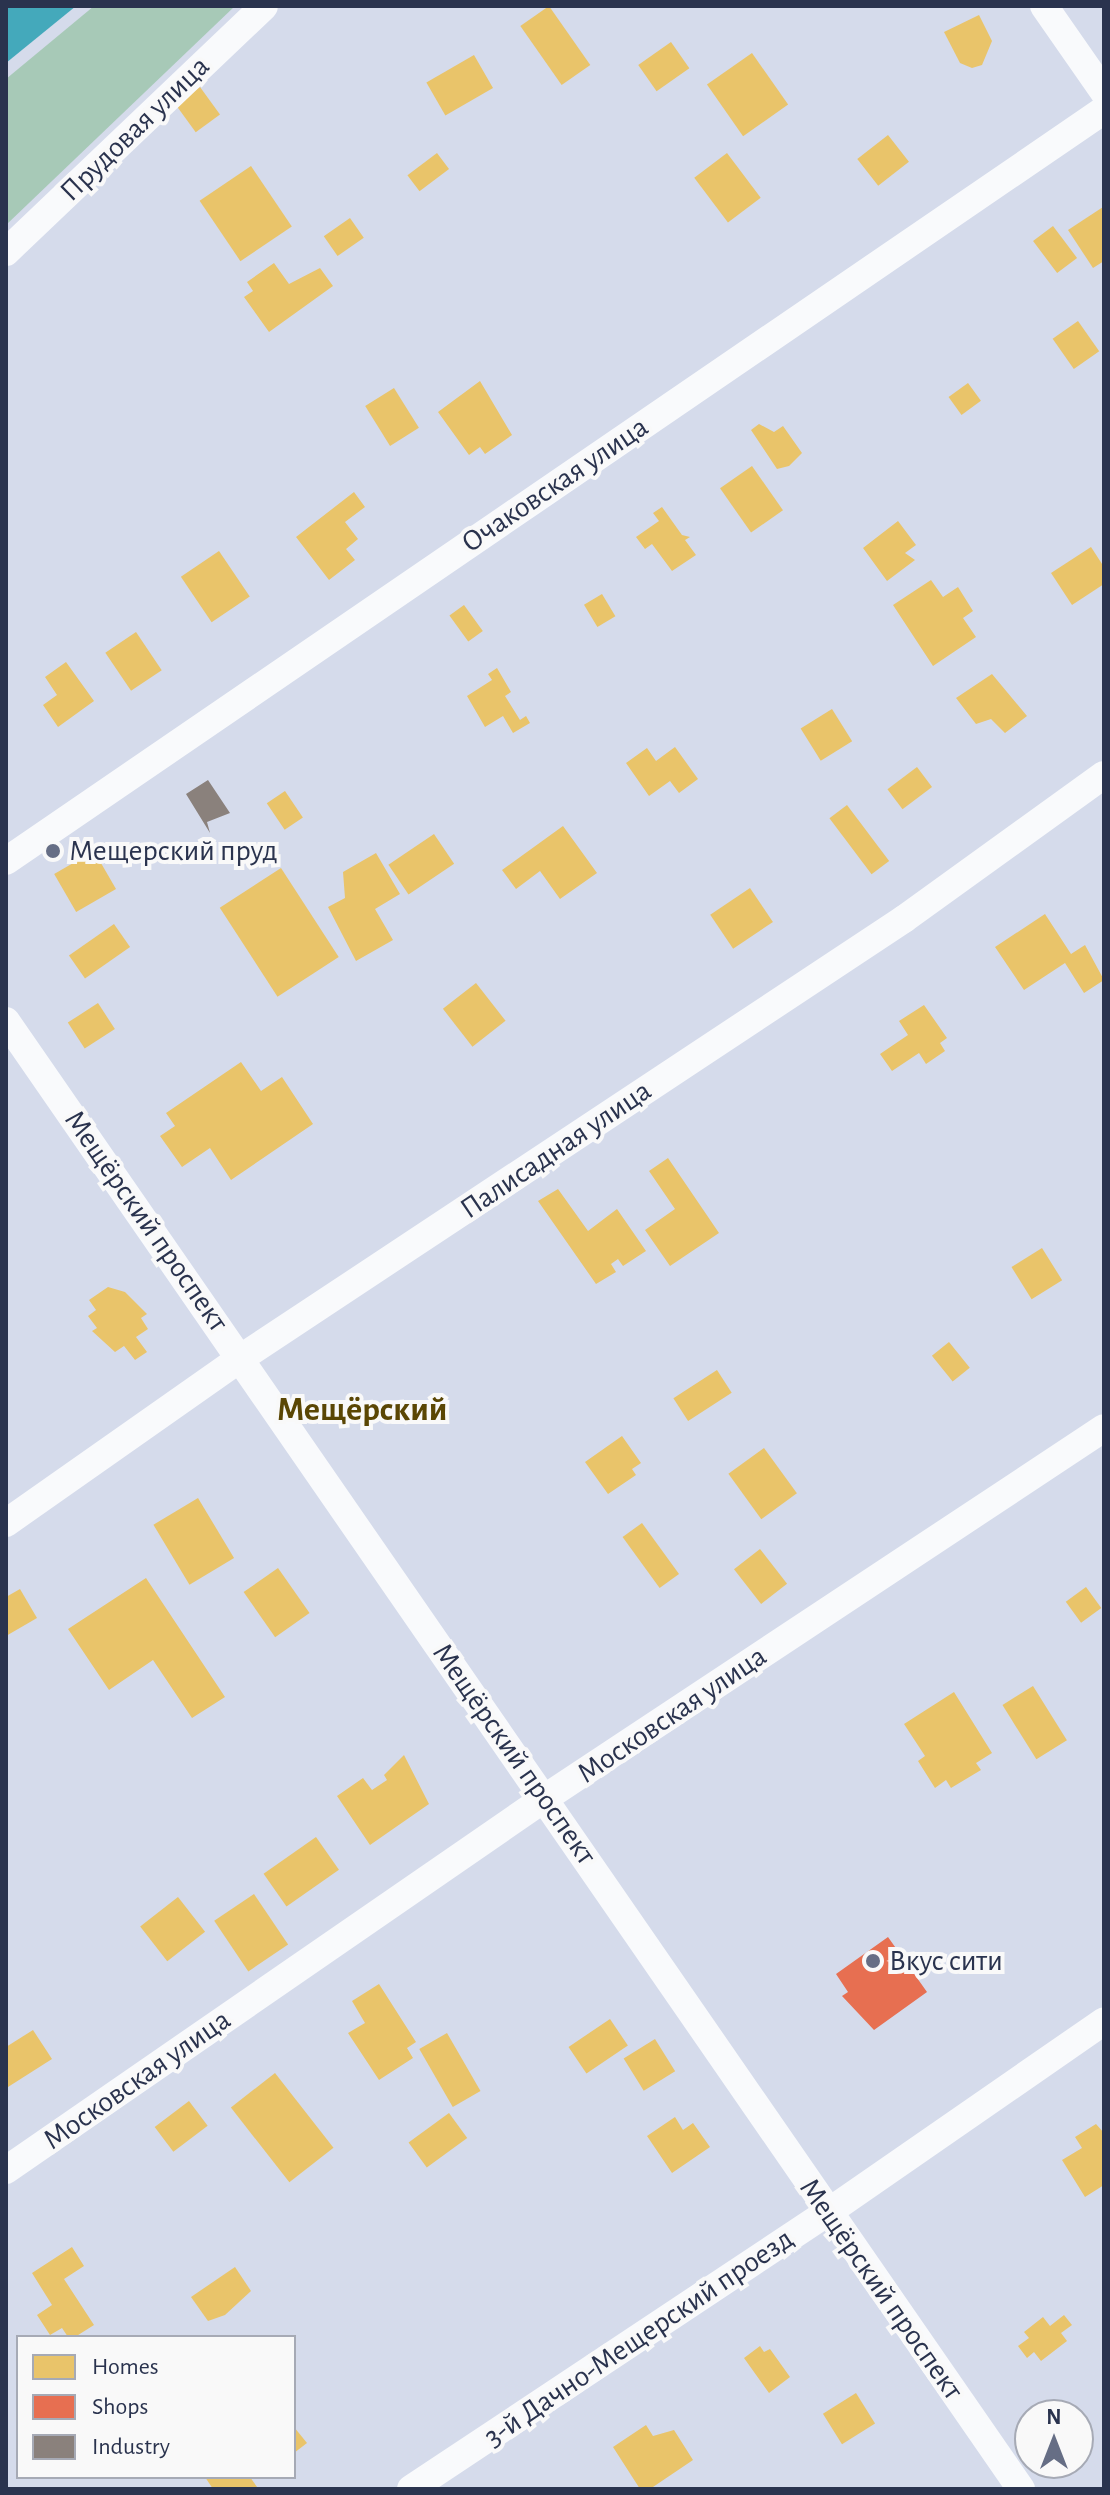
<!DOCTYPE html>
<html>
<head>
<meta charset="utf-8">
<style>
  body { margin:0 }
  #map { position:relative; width:1110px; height:2495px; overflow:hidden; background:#d5dbeb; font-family:"Alegreya Sans",sans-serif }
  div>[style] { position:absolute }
  .green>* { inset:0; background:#a7c9b7 }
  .water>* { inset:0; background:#44a9bb }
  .homes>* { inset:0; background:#e9c46a; transform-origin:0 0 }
  .shops>* { inset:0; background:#e76f51 }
  .industry>* { inset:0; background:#8a817c }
  .street>* { height:28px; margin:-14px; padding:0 14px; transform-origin:14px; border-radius:14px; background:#f9fafc }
  .dots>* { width:22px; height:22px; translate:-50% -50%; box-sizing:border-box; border:4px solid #f9f9f9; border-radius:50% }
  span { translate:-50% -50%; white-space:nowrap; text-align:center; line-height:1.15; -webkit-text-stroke:8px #f9f9f9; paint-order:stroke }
  .street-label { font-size:30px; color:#2a334e }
  .poi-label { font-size:30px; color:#2a334e }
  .left { translate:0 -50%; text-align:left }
  .quarter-label { font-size:34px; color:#5a4604; font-weight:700 }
  .frame { position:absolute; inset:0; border:8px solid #2a334e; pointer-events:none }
  .legend { position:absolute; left:16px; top:2335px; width:280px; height:144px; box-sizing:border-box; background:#f9f9f9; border:2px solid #a6aab5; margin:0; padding:10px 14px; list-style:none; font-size:24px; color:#2a334e }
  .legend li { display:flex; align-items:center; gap:16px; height:40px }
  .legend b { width:40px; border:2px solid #a6aab5 }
  .north { position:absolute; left:1014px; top:2399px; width:80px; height:80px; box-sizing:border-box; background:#f9f9f9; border:2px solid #a6aab5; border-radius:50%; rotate:0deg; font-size:22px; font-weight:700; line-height:32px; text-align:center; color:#2a334e }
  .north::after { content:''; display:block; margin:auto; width:28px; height:36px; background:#666e85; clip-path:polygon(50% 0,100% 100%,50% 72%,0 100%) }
</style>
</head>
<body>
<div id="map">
  <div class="green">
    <i style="clip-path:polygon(94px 6px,235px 6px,6px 225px,6px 79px)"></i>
  </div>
  <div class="water">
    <i style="clip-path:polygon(6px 6px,76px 6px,6px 63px)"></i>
  </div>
  <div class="homes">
    <i style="left:549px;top:6px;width:72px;height:35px;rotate:55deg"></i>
    <i style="clip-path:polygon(979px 15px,992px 41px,982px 65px,972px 68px,960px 63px,944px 32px)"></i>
    <i style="left:671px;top:42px;width:32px;height:40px;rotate:55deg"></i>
    <i style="left:752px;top:53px;width:63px;height:55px;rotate:55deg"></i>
    <i style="left:474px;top:55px;width:38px;height:55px;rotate:60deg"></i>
    <i style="left:200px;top:87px;width:34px;height:30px;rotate:54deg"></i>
    <i style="left:888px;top:135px;width:34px;height:39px;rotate:52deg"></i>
    <i style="left:437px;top:153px;width:20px;height:37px;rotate:53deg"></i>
    <i style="left:727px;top:153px;width:56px;height:41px;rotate:53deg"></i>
    <i style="left:251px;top:166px;width:73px;height:62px;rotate:56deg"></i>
    <i style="clip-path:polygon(1103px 207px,1104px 261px,1093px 268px,1068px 230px)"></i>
    <i style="left:350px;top:218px;width:24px;height:32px;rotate:55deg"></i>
    <i style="left:1053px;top:226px;width:40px;height:25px;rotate:53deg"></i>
    <i style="clip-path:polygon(274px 263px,289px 284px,320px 268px,333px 286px,269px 332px,244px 297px,253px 291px,247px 282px)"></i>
    <i style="left:1078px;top:321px;width:37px;height:31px;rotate:55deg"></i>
    <i style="clip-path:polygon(480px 381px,512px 435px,485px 454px,480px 447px,469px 455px,438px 412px)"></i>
    <i style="left:968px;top:383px;width:22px;height:24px;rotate:54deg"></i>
    <i style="left:394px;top:388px;width:47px;height:34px;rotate:58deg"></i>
    <i style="clip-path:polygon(759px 424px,774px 432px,783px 426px,802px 453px,789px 466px,777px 469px,751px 430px)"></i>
    <i style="left:752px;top:466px;width:54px;height:39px;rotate:55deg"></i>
    <i style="clip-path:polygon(354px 492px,365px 507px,345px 522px,358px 539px,346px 549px,355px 560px,329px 580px,296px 537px)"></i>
    <i style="clip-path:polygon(662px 507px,682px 535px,690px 537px,685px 540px,696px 555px,672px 571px,652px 544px,645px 549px,636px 537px,659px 521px,653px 513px)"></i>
    <i style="clip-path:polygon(898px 521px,916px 545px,905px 553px,915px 560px,887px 581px,863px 548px)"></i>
    <i style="clip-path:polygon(1091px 547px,1104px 567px,1104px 584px,1072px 605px,1051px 573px)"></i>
    <i style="left:219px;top:551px;width:55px;height:46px;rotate:56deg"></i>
    <i style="clip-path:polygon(931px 580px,943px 597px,958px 587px,973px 611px,963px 618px,976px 637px,933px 666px,893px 605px)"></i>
    <i style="left:602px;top:594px;width:26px;height:21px;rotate:59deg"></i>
    <i style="left:464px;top:605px;width:32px;height:18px;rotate:54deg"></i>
    <i style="left:136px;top:632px;width:46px;height:37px;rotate:56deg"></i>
    <i style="clip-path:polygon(66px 662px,94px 701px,58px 727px,43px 705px,57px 695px,45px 677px)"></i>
    <i style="clip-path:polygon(497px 668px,511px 692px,505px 696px,520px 720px,526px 716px,530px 723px,513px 733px,503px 716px,485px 727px,467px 696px,492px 680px,488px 674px)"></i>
    <i style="clip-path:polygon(992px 674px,1027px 716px,1005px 733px,991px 719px,976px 724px,956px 698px)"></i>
    <i style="left:832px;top:709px;width:38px;height:37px;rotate:58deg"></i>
    <i style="clip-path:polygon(675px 747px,698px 779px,679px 793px,670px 781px,649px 796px,626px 763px,647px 748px,656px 761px)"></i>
    <i style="left:917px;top:767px;width:25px;height:37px;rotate:53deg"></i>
    <i style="left:285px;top:791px;width:32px;height:22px;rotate:56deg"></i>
    <i style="left:847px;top:805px;width:70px;height:22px;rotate:53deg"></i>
    <i style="clip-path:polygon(563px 826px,597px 873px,560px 899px,540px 871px,516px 889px,502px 870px)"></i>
    <i style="left:434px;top:834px;width:36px;height:55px;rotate:56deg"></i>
    <i style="left:94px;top:851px;width:44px;height:46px;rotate:60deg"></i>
    <i style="clip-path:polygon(376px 853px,400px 894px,375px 909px,393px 940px,356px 961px,328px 907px,345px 898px,343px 872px)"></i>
    <i style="left:281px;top:868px;width:106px;height:73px;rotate:57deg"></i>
    <i style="left:750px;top:888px;width:41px;height:48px;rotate:56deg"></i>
    <i style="clip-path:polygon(1045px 914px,1071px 954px,1085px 945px,1104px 980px,1084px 993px,1065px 963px,1024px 990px,995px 947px)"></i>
    <i style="left:114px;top:924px;width:28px;height:55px;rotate:55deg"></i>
    <i style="left:476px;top:983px;width:48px;height:42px;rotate:52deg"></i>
    <i style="left:98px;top:1003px;width:31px;height:36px;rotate:57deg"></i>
    <i style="clip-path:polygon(924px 1005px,947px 1038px,940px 1043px,945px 1051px,926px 1064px,919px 1053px,892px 1071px,880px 1054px,908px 1035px,899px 1021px)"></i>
    <i style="clip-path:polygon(241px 1062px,261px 1091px,282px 1077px,313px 1124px,231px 1180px,210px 1148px,182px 1167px,160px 1136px,175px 1126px,166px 1113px)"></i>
    <i style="clip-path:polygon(668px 1158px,719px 1233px,670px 1266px,645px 1230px,675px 1209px,649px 1171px)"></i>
    <i style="clip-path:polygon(558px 1189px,588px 1231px,617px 1209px,646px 1251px,623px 1266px,618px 1259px,611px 1264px,616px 1272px,596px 1284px,538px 1201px)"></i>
    <i style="left:1042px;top:1248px;width:38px;height:36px;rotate:58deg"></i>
    <i style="clip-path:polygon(108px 1287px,125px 1292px,147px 1314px,141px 1318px,148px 1329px,136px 1337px,147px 1352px,135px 1360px,124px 1346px,115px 1352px,92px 1331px,97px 1328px,88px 1316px,96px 1310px,89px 1300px)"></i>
    <i style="left:949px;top:1342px;width:33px;height:22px;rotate:51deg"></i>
    <i style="left:717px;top:1370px;width:27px;height:52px;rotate:57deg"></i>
    <i style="clip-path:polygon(622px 1436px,641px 1463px,632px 1469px,636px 1475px,608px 1494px,585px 1462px)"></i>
    <i style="left:764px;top:1448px;width:56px;height:44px;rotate:54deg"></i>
    <i style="left:198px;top:1498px;width:70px;height:52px;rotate:59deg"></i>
    <i style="left:642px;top:1523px;width:63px;height:24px;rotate:54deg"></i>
    <i style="left:760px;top:1549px;width:44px;height:33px;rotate:52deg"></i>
    <i style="left:278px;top:1568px;width:55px;height:42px;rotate:55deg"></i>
    <i style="clip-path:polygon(146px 1578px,225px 1697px,192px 1718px,153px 1660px,109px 1690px,68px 1629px)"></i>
    <i style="left:1086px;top:1587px;width:26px;height:25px;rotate:54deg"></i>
    <i style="clip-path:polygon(20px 1589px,37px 1618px,6px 1636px,6px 1597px)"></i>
    <i style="left:1033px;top:1686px;width:64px;height:36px;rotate:58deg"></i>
    <i style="clip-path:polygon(954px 1692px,992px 1753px,976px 1763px,981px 1770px,951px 1788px,946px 1780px,935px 1788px,918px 1761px,925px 1756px,904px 1724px)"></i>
    <i style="clip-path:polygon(404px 1755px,429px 1804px,370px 1845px,337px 1796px,363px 1778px,372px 1790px,387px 1780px,384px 1775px)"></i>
    <i style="left:316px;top:1837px;width:40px;height:64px;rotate:55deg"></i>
    <i style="left:254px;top:1894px;width:61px;height:48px;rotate:56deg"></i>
    <i style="left:178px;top:1897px;width:44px;height:48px;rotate:52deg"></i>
    <i style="clip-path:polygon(379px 1984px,416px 2042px,407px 2048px,413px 2058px,379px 2080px,348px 2033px,365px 2023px,352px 2001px)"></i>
    <i style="left:610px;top:2019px;width:32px;height:50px;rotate:56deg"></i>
    <i style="clip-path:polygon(33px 2030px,52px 2059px,8px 2087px,6px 2047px)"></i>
    <i style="left:447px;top:2033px;width:67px;height:32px;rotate:60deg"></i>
    <i style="left:655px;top:2039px;width:38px;height:37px;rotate:58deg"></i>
    <i style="left:275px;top:2073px;width:95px;height:56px;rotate:52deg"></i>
    <i style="left:189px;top:2101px;width:31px;height:43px;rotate:53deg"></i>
    <i style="left:449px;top:2113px;width:31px;height:50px;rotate:54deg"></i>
    <i style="clip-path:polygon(675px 2117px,683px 2130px,693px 2123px,710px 2147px,672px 2173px,647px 2136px)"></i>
    <i style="clip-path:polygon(1096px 2124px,1104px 2133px,1104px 2185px,1085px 2197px,1062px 2160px,1082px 2148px,1075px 2137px)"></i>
    <i style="clip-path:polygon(72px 2247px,84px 2266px,64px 2279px,94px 2325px,75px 2337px,68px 2337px,62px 2328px,50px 2335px,37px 2315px,52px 2305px,32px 2273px)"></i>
    <i style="clip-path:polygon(235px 2267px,251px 2291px,225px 2315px,208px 2321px,191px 2297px)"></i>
    <i style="clip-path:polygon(1064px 2315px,1072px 2325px,1061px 2333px,1067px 2341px,1041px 2361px,1034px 2352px,1027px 2358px,1018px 2346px,1029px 2338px,1024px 2332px,1043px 2317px,1050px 2326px)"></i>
    <i style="clip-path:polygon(760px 2346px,764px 2352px,770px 2349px,790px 2377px,769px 2393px,744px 2358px)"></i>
    <i style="left:856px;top:2393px;width:36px;height:39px;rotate:58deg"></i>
    <i style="clip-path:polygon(646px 2425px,653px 2436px,674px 2430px,693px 2460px,650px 2489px,640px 2489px,613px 2447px)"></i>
    <i style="clip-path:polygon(294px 2427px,307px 2443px,294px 2453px)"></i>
    <i style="clip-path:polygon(205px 2477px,250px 2477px,257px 2487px,213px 2489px)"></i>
  </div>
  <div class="shops">
    <i style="clip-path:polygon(888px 1937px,927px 1992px,874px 2030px,842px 1996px,848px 1992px,836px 1974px)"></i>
  </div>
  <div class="industry">
    <i style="clip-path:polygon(208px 780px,230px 813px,207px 822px,210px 833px,186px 794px)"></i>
  </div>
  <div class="street">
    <i style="left:1044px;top:6px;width:105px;rotate:55.1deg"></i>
    <i style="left:6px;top:252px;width:356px;rotate:-43.6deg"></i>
    <i style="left:6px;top:861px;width:1330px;rotate:-34.37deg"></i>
    <i style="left:6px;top:1021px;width:1785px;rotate:55.34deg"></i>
    <i style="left:6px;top:1523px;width:287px;rotate:-35.1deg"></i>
    <i style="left:241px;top:1358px;width:795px;rotate:-33.51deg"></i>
    <i style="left:904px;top:919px;width:246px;rotate:-35.8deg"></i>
    <i style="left:6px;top:2170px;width:655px;rotate:-34.61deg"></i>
    <i style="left:545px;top:1798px;width:670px;rotate:-33.5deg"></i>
    <i style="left:411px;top:2489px;width:499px;rotate:-33.6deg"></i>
    <i style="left:827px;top:2213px;width:337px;rotate:-34.7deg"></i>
  </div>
  <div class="dots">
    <i style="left:53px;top:851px;background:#666e85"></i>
    <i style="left:873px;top:1961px;background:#666e85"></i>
  </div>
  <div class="street-label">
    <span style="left:135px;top:129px;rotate:-44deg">Прудовая улица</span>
    <span style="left:555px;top:485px;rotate:-34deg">Очаковская улица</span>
    <span style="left:556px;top:1150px;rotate:-34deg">Палисадная улица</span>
    <span style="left:146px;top:1221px;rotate:55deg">Мещёрский проспект</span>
    <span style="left:672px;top:1715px;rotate:-34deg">Московская улица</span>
    <span style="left:514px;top:1754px;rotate:55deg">Мещёрский проспект</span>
    <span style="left:137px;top:2080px;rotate:-35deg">Московская улица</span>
    <span style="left:881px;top:2289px;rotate:55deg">Мещёрский проспект</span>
    <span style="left:639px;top:2338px;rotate:-34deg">3-й Дачно-Мещерский проезд</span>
  </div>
  <div class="poi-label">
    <span class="left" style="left:69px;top:851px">Мещерский пруд</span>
    <span class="left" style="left:889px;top:1961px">Вкус сити</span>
  </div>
  <div class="quarter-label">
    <span style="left:362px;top:1411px">Мещёрский</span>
  </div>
  <div class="frame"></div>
  <ul class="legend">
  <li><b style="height:22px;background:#e9c46a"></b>Homes</li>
  <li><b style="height:22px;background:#e76f51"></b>Shops</li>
  <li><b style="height:22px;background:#8a817c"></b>Industry</li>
  </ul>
  <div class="north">N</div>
</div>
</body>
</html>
